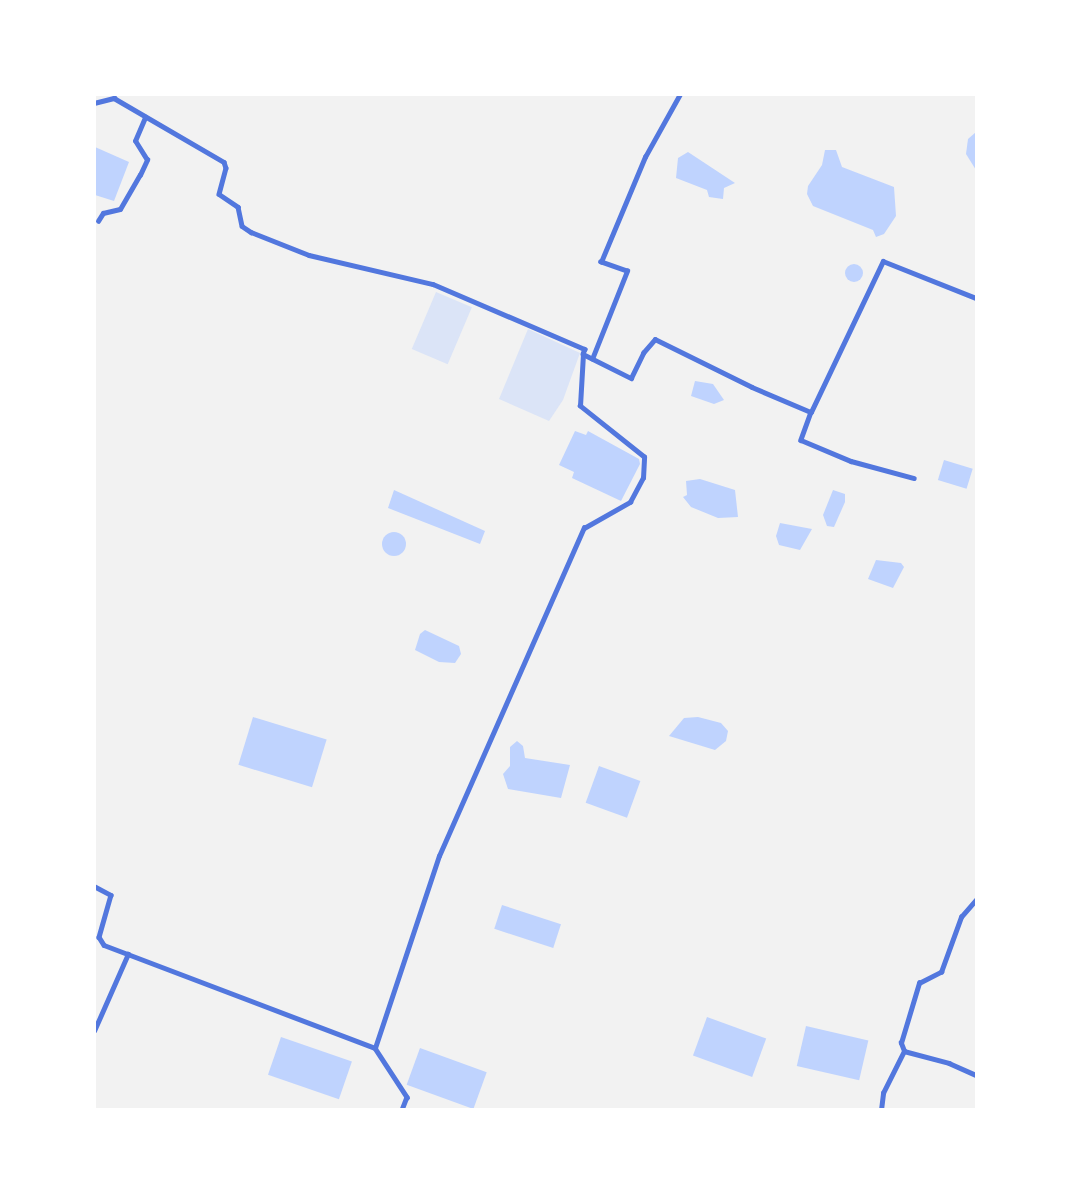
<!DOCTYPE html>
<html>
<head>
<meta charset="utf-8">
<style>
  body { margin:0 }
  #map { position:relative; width:1071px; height:1204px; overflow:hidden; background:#f2f2f2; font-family:Rubik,sans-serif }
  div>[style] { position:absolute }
  .green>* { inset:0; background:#dbe4f7; transform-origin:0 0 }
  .water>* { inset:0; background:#bfd3fe; transform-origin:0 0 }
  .round { border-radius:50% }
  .minor>* { height:4.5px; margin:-2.25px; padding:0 2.25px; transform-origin:2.25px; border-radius:2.25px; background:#5277de }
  span { translate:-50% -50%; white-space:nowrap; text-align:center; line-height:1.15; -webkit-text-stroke:6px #fff; paint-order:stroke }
  .frame { position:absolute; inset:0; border:96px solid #fff; pointer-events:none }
</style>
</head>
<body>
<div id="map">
  <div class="green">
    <i style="left:436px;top:292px;width:39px;height:62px;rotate:23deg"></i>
    <i style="clip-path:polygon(528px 329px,580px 353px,563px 400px,549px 421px,499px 399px)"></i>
  </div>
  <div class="water">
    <i style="clip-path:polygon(976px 132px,976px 170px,966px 154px,968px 139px)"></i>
    <i style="clip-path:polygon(95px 147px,129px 162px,114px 201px,95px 195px)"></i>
    <i style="clip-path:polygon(825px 150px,836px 150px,842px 167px,894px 187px,896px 216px,884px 234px,876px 237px,873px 230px,813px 206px,807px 194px,808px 186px,822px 165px)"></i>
    <i style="clip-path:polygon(688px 152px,735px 183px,724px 188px,723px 199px,709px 197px,707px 190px,676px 178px,678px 158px)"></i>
    <i class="round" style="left:845px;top:264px;width:18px;height:18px"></i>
    <i style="clip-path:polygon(695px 381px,713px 384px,724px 400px,714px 404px,691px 396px)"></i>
    <i style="clip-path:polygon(575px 431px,586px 435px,588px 431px,639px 459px,640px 464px,621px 501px,572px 478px,574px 472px,559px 465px)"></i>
    <i style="left:944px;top:460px;width:30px;height:21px;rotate:17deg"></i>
    <i style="clip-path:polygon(700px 479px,735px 490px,738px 517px,718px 518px,691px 507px,683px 497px,687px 495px,686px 481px)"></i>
    <i style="clip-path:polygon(394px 490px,485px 531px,480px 544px,388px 508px)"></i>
    <i style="clip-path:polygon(833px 490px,845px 494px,845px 502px,834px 527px,827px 526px,823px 515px)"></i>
    <i style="clip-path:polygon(780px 523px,812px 529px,800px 550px,779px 545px,776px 536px)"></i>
    <i class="round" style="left:382px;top:532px;width:24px;height:24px"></i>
    <i style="clip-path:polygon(876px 560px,901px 563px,904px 567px,893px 588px,868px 579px)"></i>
    <i style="clip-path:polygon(425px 630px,459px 646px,461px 654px,455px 663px,439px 662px,415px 650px,420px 634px)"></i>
    <i style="left:253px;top:717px;width:77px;height:50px;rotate:17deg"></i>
    <i style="clip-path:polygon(698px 717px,721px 723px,728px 731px,726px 741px,715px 750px,669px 736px,684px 718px)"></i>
    <i style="clip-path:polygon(517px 741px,523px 746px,525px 758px,570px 765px,561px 798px,508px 789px,503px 774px,510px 766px,510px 747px)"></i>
    <i style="left:599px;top:766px;width:44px;height:39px;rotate:20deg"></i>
    <i style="left:502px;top:905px;width:62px;height:25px;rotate:18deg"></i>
    <i style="left:707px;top:1017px;width:63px;height:41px;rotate:20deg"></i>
    <i style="left:806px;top:1026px;width:64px;height:41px;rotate:13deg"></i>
    <i style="left:281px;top:1037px;width:75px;height:40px;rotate:19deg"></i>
    <i style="left:420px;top:1048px;width:71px;height:39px;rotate:20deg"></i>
  </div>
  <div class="minor">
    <i style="left:94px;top:103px;width:21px;rotate:-14deg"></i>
    <i style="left:114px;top:98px;width:127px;rotate:30.2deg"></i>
    <i style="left:224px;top:162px;width:6px;rotate:72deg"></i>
    <i style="left:226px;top:168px;width:27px;rotate:105deg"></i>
    <i style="left:219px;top:194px;width:23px;rotate:34deg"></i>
    <i style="left:238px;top:207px;width:19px;rotate:78deg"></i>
    <i style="left:242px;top:226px;width:11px;rotate:34deg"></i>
    <i style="left:251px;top:232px;width:62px;rotate:21.6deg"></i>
    <i style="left:309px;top:255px;width:127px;rotate:13.2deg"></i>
    <i style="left:433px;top:284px;width:165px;rotate:23.2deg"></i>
    <i style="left:585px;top:349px;width:5px;rotate:112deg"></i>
    <i style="left:583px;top:354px;width:54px;rotate:26.6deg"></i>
    <i style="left:631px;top:378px;width:28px;rotate:-64deg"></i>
    <i style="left:643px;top:353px;width:18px;rotate:-49deg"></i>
    <i style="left:655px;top:339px;width:108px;rotate:26.3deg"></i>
    <i style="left:752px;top:387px;width:64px;rotate:23deg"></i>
    <i style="left:811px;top:412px;width:30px;rotate:110deg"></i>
    <i style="left:801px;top:440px;width:54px;rotate:22.8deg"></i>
    <i style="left:851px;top:461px;width:65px;rotate:15.1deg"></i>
    <i style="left:98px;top:221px;width:9px;rotate:-58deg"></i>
    <i style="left:103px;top:213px;width:17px;rotate:-13deg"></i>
    <i style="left:120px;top:209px;width:39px;rotate:-60deg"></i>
    <i style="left:140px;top:175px;width:17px;rotate:-65deg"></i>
    <i style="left:147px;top:160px;width:22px;rotate:-122deg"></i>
    <i style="left:135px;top:141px;width:26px;rotate:-67deg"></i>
    <i style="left:592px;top:359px;width:95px;rotate:-68.3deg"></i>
    <i style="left:627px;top:271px;width:28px;rotate:-161deg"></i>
    <i style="left:601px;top:262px;width:114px;rotate:-67.3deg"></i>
    <i style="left:645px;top:157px;width:72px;rotate:-60.9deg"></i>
    <i style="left:811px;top:412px;width:167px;rotate:-64.5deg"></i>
    <i style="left:883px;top:261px;width:100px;rotate:21.7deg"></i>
    <i style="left:94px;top:886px;width:19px;rotate:28deg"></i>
    <i style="left:111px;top:895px;width:44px;rotate:105.9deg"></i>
    <i style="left:99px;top:937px;width:9px;rotate:58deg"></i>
    <i style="left:104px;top:945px;width:290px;rotate:20.8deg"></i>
    <i style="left:375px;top:1048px;width:202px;rotate:-71.6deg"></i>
    <i style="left:439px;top:856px;width:359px;rotate:-66.2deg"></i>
    <i style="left:584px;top:528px;width:53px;rotate:-29.5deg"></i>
    <i style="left:630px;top:502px;width:27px;rotate:-62deg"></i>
    <i style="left:643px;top:478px;width:21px;rotate:-87deg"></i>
    <i style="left:644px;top:457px;width:82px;rotate:-141.4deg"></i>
    <i style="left:580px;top:406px;width:52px;rotate:-86.7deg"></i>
    <i style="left:94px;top:1031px;width:84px;rotate:-66.2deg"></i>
    <i style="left:375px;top:1048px;width:59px;rotate:56.9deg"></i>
    <i style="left:407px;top:1097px;width:14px;rotate:111deg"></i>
    <i style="left:904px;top:1051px;width:47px;rotate:14.9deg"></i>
    <i style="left:949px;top:1063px;width:30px;rotate:24deg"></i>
    <i style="left:881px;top:1110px;width:17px;rotate:-83deg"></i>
    <i style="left:883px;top:1093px;width:47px;rotate:-63.4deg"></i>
    <i style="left:904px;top:1051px;width:9px;rotate:-111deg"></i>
    <i style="left:901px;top:1043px;width:63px;rotate:-73.3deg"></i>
    <i style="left:919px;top:983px;width:25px;rotate:-27deg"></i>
    <i style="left:941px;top:972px;width:59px;rotate:-70deg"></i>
    <i style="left:961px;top:917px;width:23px;rotate:-49deg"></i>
  </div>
  <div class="frame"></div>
</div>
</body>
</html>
